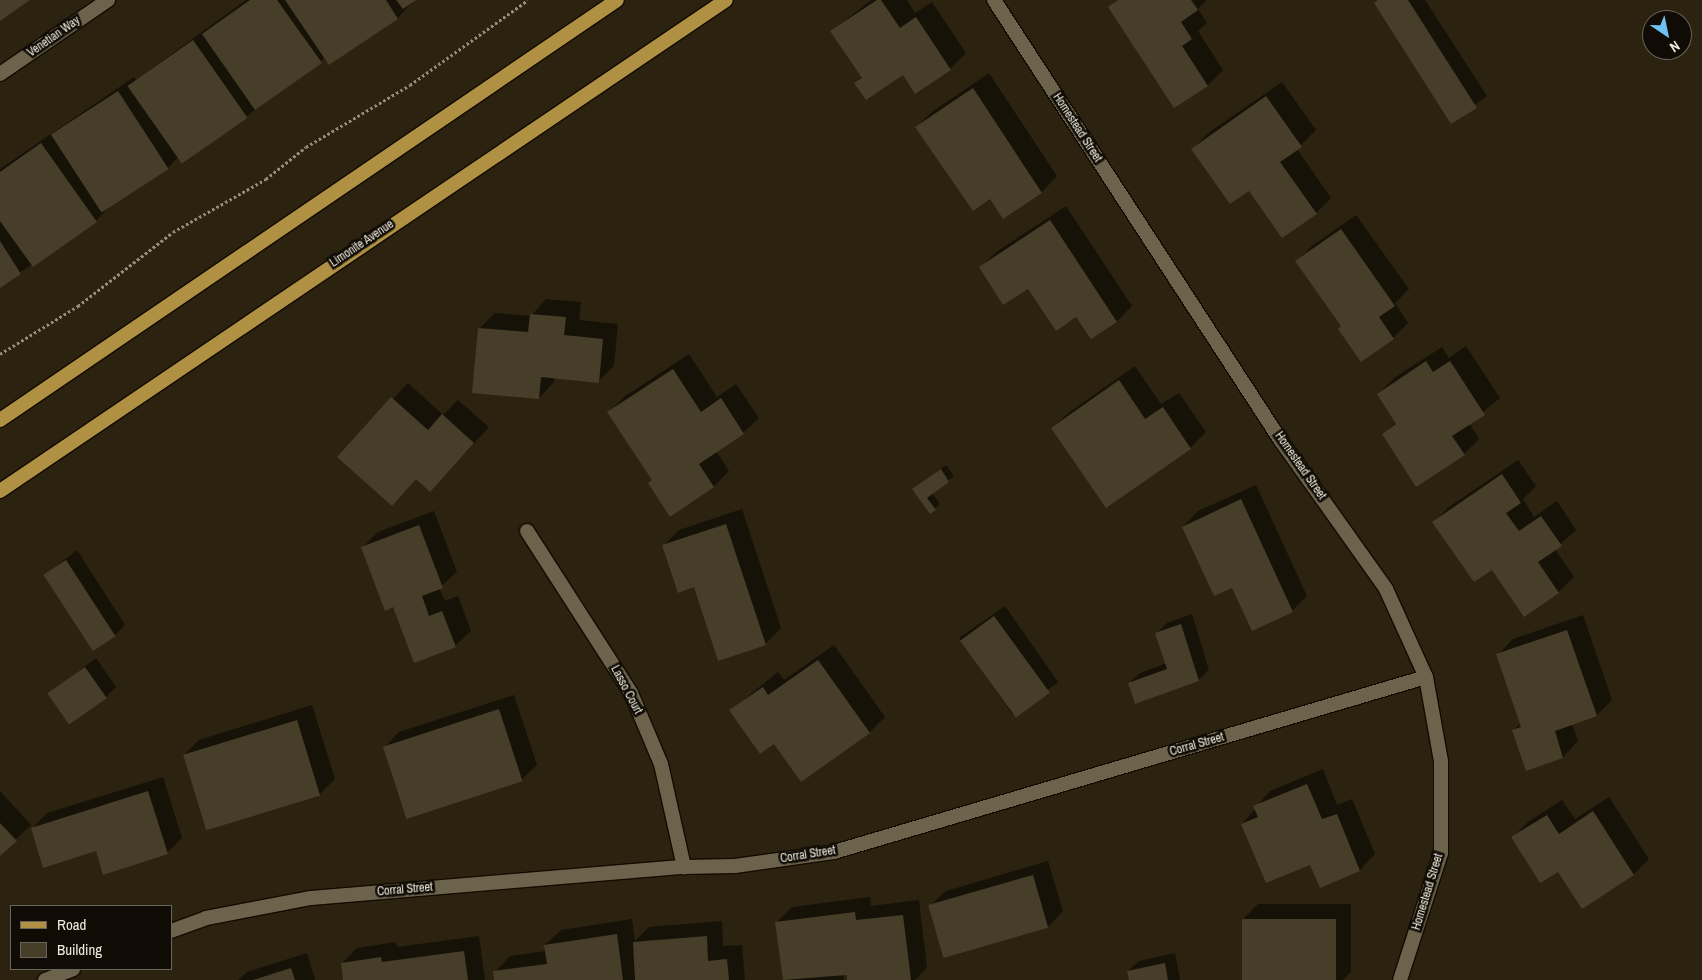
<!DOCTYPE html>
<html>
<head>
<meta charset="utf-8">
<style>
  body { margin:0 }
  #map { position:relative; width:1702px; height:980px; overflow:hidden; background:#2b220f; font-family:"Archivo Narrow",sans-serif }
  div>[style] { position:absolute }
  .shadow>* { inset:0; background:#0007; transform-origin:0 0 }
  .building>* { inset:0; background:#473e2a; transform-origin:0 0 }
  .path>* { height:3px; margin-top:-1.5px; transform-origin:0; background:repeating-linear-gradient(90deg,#958d7e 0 2.5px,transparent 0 5px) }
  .roads { filter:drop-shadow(1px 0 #130b00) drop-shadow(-1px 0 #130b00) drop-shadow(0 1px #130b00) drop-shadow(0 -1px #130b00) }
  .minor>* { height:14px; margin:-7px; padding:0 7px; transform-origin:7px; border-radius:7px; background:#6c634d }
  .primary>* { height:14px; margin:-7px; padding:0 7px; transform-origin:7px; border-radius:7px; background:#b09144 }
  span { translate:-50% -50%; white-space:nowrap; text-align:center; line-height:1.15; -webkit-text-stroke:5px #100c05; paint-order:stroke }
  .street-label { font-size:12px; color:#f1ebdf }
  .legend { position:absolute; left:10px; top:905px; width:162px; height:65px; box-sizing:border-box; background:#100c05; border:1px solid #6a655c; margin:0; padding:6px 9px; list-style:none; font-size:15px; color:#f1ebdf }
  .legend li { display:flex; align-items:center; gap:10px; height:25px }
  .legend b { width:25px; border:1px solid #6a655c }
  .north { position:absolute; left:1642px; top:10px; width:50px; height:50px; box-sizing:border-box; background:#100c05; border:1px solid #6a655c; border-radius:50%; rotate:146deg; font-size:14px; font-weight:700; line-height:20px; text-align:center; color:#f1ebdf }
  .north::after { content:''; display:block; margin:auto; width:18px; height:22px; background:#6ec2f3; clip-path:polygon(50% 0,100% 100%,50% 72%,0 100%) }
</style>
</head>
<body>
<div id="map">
  <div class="shadow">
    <i style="clip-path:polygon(246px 0,414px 0,398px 18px,330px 63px,326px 57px,184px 163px,179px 156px,168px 168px,111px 205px,96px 221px,0 286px,0 169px,134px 77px,136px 80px)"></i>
    <i style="clip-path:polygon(871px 0,907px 0,915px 13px,932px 2px,966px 53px,950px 69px,915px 92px,903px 74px,856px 83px,862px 77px,832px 31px)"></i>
    <i style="clip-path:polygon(1117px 0,1207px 0,1198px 9px,1207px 23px,1198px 31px,1223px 70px,1208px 85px,1175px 107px,1110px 7px)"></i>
    <i style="clip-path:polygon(1378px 0,1425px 0,1487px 96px,1452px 122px)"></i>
    <i style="clip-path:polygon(989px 73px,1057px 176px,1042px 192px,1003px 217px,991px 198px,916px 127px,932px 112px)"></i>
    <i style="clip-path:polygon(1282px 82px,1316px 130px,1297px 149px,1331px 198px,1316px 213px,1249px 189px,1193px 149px,1208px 133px)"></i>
    <i style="clip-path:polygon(1066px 206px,1132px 306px,1117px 321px,1091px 338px,1077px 316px,1029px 287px,980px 268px,996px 252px)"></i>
    <i style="clip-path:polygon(1356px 215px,1409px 289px,1395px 303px,1408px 323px,1393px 338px,1343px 326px,1297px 261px,1312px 246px)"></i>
    <i style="clip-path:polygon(546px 299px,581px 302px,579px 320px,618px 324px,614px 366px,599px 381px,555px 377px,554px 382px,539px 398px,479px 329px,495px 313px,531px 316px)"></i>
    <i style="clip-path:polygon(1466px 346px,1500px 398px,1469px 423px,1479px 439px,1464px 454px,1384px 434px,1396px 422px,1378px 394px,1394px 378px,1442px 347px,1449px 358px)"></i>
    <i style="clip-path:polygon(689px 354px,717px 397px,736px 384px,759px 418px,743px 433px,716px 451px,729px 471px,714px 486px,670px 515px,653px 480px,609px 412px,624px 397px)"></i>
    <i style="clip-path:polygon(1135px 366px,1161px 404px,1179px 393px,1206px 432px,1190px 448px,1106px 506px,1052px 428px,1068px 413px)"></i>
    <i style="clip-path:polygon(408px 383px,443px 415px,458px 400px,489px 427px,445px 475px,417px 478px,339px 457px)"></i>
    <i style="clip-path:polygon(1518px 460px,1536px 486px,1523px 499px,1534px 517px,1557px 501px,1576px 530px,1555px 549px,1574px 577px,1558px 592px,1492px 568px,1434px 522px,1449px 507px)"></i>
    <i style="clip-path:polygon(946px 465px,954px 476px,932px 493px,940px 504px,930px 512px,914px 489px)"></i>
    <i style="clip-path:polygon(1256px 485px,1307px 596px,1292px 611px,1233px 586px,1183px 527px,1198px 511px)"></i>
    <i style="clip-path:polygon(742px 509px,781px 628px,765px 644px,695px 585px,664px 545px,679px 530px)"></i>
    <i style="clip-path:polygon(434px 511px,457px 572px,439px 588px,445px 601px,458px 596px,471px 631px,455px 646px,394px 606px,362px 548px,378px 532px)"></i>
    <i style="clip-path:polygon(77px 550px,125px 625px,115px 635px,45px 575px)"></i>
    <i style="left:1005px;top:606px;width:93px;height:56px;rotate:55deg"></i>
    <i style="clip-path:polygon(1192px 614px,1209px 670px,1198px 680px,1129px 683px,1140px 673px,1167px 663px,1156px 634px,1167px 623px)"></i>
    <i style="clip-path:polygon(1583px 615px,1612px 700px,1597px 715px,1572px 724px,1578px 741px,1563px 757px,1527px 769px,1514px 730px,1521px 723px,1498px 655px,1513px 639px)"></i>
    <i style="clip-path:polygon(834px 645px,885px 717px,869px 733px,775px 743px,731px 710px,778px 672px,784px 680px)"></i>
    <i style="clip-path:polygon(96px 658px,116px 687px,106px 697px,49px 694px)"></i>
    <i style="clip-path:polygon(514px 695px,537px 765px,521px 780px,384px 748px,399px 732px)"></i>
    <i style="clip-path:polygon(312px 705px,335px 779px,319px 795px,184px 755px,199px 740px)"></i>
    <i style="clip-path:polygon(1323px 769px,1337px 805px,1352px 799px,1375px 854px,1360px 870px,1320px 887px,1310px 863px,1242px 824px,1270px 791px)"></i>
    <i style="clip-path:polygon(163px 777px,182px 838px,167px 853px,96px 850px,32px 829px,47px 813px)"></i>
    <i style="clip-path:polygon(0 791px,31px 825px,0 854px)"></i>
    <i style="clip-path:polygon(1609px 797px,1649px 859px,1634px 874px,1582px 908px,1558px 870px,1512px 838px,1528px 822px,1562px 800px,1575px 819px)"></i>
    <i style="clip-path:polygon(1048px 861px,1063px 911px,1048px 927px,945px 957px,930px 906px,946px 891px)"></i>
    <i style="clip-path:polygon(870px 897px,871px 906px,919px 900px,927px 968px,915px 980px,849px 980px,848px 974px,843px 974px,844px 980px,784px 980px,777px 922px,792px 907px)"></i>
    <i style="clip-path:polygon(1258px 904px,1351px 904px,1351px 972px,1343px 980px,1242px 980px,1243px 919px)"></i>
    <i style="clip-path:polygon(632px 919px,635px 941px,649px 927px,722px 921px,723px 946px,742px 945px,745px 980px,496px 980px,495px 972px,510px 956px,546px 951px,545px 945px,561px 930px)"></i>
    <i style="clip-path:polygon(479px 936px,485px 980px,344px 980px,342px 963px,357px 948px,396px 942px,397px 947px)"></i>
    <i style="clip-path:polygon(307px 953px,315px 980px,238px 980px,247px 972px)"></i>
    <i style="clip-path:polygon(1175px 953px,1180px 980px,1130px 980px,1128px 971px,1139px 961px)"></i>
  </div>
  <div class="building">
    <i style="clip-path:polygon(0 0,30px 0,0 21px)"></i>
    <i style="clip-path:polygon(250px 0,277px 0,322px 63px,255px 110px,202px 34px)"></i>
    <i style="clip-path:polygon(285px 0,386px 0,398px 19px,329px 65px)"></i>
    <i style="clip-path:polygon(396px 0,416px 0,403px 9px)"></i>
    <i style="clip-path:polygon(877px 0,881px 0,900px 28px,916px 17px,951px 70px,915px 94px,903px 75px,866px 100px,854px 83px,862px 78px,830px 31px)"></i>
    <i style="clip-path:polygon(1118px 0,1191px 0,1198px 10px,1181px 22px,1192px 39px,1182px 46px,1208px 86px,1174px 108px,1108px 7px)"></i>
    <i style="clip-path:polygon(1378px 0,1408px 0,1477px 108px,1451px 124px,1374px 3px)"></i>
    <i style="left:193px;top:40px;width:95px;height:80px;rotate:55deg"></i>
    <i style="clip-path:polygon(973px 88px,1042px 193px,1003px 219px,990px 199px,973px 211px,915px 127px)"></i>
    <i style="left:118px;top:91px;width:93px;height:80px;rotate:57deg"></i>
    <i style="clip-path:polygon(1266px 96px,1302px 147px,1280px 162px,1317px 214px,1282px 238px,1249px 191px,1230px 204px,1191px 149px)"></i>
    <i style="clip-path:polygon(41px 143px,97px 222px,33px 267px,0 221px,0 172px)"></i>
    <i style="clip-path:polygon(1050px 220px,1117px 322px,1091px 339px,1076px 317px,1056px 331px,1028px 289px,1003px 305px,979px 267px)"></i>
    <i style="clip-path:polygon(1341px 229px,1395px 306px,1379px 317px,1394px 339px,1361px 362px,1338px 329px,1341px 326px,1295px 261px)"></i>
    <i style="clip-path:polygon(0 241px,21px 274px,0 288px)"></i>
    <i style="clip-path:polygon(530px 314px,566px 317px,564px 335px,603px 339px,599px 383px,541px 377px,539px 399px,472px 393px,478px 328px,528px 332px)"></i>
    <i style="clip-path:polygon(1426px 361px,1433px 372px,1450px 361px,1485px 415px,1452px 436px,1465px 455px,1416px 487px,1382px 434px,1396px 424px,1377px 394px)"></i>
    <i style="clip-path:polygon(673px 369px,701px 412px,721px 398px,744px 434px,699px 464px,714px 487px,670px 517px,648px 483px,652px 480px,607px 412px)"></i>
    <i style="clip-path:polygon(1119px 380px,1145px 419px,1163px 407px,1191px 449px,1106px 508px,1051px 428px)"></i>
    <i style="clip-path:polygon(391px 397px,428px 430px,442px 414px,474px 443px,430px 492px,416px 479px,392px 506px,337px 457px)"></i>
    <i style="clip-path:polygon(941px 469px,949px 482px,927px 498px,936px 510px,930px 514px,912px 489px)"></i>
    <i style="clip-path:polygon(1502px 474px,1521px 503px,1506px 513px,1519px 531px,1541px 516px,1562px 546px,1538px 562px,1559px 593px,1524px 617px,1492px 570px,1474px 582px,1432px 522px)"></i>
    <i style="clip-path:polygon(1241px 499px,1293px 612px,1252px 631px,1232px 588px,1214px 596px,1182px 527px)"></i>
    <i style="clip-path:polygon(726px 524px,766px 645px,718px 661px,694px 587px,678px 593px,662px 545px)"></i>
    <i style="clip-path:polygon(419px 525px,443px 588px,422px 596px,429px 616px,442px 611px,456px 647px,414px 663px,393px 607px,385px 611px,361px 547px)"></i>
    <i style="left:66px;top:560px;width:91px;height:27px;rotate:57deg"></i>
    <i style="left:994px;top:616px;width:95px;height:42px;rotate:54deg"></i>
    <i style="clip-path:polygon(1181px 624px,1199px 681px,1135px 704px,1128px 683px,1167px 669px,1155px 633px)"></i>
    <i style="clip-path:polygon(1567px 630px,1597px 716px,1555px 731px,1563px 758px,1526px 771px,1512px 730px,1521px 727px,1496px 654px)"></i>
    <i style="clip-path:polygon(818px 660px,870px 733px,801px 782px,774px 744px,760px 754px,729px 710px,763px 687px,768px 695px)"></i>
    <i style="left:85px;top:667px;width:38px;height:46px;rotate:55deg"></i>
    <i style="left:499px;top:709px;width:76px;height:122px;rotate:72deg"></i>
    <i style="left:297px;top:720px;width:79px;height:119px;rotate:73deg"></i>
    <i style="clip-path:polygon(1307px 784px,1322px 819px,1337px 814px,1360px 871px,1320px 888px,1310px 865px,1266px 883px,1241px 824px,1258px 817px,1253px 806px)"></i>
    <i style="clip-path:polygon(148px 791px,168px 854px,103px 875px,96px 851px,43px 868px,31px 828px)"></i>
    <i style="clip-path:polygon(1593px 811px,1634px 875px,1582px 909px,1558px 872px,1540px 883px,1511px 837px,1547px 815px,1559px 834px)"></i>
    <i style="clip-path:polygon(0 823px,17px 841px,0 856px)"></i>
    <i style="left:1033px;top:875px;width:55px;height:109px;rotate:74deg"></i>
    <i style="clip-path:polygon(855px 912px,856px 920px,903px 915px,911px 980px,847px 980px,847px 975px,783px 980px,775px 922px)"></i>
    <i style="left:1242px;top:919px;width:94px;height:61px"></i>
    <i style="clip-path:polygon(617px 934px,623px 980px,494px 980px,493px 971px,547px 964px,544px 945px)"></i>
    <i style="clip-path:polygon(707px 936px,708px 961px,727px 959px,729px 980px,635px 980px,633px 942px)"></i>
    <i style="clip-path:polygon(464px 951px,468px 980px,343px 980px,341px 963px,381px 957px,382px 962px)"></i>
    <i style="clip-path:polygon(1165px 963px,1168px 980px,1129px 980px,1127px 971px)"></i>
    <i style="clip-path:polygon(291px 968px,295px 980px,253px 980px)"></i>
  </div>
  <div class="path">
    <i style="left:0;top:354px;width:92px;rotate:-31.6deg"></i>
    <i style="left:78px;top:306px;width:120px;rotate:-37.9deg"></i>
    <i style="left:173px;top:232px;width:107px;rotate:-29.7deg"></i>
    <i style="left:266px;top:179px;width:51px;rotate:-38.7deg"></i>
    <i style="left:306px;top:147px;width:121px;rotate:-30.8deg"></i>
    <i style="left:410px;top:85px;width:145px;rotate:-35.8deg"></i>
  </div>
  <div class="roads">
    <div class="minor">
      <i style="left:994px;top:0;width:526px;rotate:56.94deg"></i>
      <i style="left:1281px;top:441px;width:181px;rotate:54.6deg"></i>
      <i style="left:1386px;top:589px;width:97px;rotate:65.6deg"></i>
      <i style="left:1426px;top:677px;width:85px;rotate:79.9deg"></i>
      <i style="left:1441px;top:761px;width:92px;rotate:90deg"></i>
      <i style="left:1441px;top:853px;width:133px;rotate:107.9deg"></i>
      <i style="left:0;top:74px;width:131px;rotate:-34.4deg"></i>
      <i style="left:527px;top:531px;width:193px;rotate:57.3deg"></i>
      <i style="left:631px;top:693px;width:77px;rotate:67.1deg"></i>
      <i style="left:661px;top:764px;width:106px;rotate:77.4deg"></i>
      <i style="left:171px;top:931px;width:37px;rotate:-20deg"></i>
      <i style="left:206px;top:918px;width:107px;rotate:-10.8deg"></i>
      <i style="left:311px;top:898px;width:374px;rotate:-4.8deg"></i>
      <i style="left:684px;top:867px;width:51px;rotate:-1.1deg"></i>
      <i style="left:735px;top:866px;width:100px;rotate:-8deg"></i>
      <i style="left:834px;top:852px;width:617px;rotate:-16.47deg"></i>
      <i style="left:45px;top:980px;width:30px;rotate:-21deg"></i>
    </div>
    <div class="primary">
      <i style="left:0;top:420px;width:746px;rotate:-34.24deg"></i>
      <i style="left:0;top:491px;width:876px;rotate:-34.07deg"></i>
    </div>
  </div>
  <div class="street-label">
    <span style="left:54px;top:37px;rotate:-35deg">Venetian Way</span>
    <span style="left:1077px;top:128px;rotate:57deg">Homestead Street</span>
    <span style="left:362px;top:244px;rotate:-34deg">Limonite Avenue</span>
    <span style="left:1300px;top:466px;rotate:55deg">Homestead Street</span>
    <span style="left:626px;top:690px;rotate:62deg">Lasso Court</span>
    <span style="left:1197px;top:745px;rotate:-16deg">Corral Street</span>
    <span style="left:808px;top:855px;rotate:-9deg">Corral Street</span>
    <span style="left:405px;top:890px;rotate:-5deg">Corral Street</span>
    <span style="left:1428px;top:892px;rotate:-73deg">Homestead Street</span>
  </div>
  <ul class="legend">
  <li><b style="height:6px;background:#b09144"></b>Road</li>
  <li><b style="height:14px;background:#473e2a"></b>Building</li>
  </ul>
  <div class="north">N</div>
</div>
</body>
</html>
